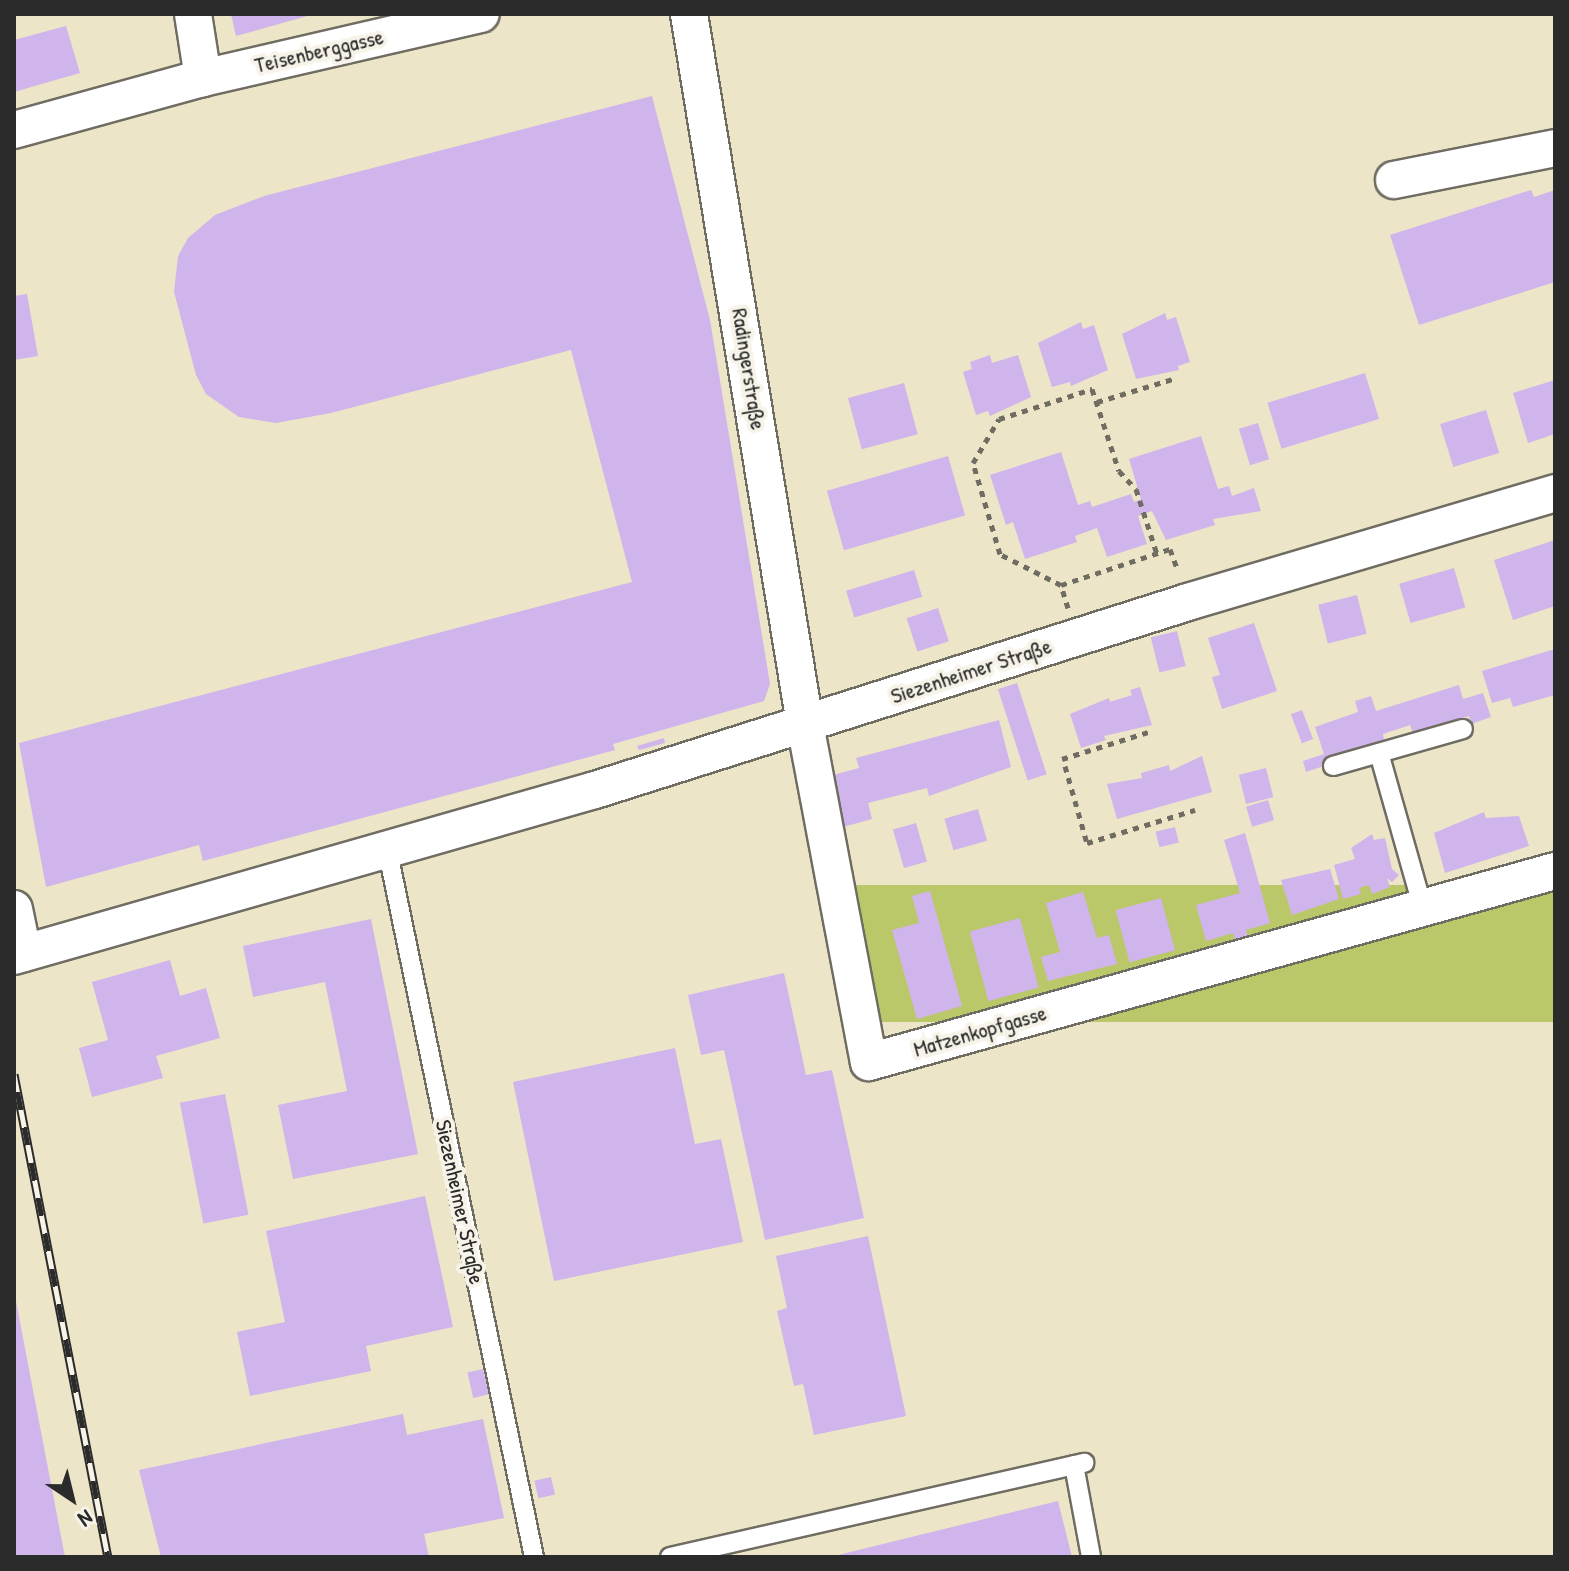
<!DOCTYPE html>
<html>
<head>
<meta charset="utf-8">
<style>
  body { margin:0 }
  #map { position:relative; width:1569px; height:1571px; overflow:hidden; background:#ede5c7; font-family:"Patrick Hand",sans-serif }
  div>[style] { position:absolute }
  .green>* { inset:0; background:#bbc86a; transform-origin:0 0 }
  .building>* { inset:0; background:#d0b4ec; transform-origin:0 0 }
  .path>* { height:5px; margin-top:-2.5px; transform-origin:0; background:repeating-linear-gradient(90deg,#6f6c62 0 6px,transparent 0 12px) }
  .roads { filter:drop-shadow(2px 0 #6f6c62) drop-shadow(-2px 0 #6f6c62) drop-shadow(0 2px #6f6c62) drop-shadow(0 -2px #6f6c62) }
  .service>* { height:18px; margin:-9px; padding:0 9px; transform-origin:9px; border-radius:9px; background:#fff }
  .minor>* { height:36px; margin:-18px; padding:0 18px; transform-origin:18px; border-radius:18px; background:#fff }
  .rail>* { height:9px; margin-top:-4.5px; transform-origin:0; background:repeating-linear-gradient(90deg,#f7f3e8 0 18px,#2b2b2b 0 36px); box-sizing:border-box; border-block:2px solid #2b2b2b }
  span { translate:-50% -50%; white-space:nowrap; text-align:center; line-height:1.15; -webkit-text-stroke:8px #f7f3e8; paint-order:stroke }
  .street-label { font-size:22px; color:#2b2b2b }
  .frame { position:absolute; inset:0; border:16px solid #2b2b2b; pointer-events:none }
  .north { position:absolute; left:32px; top:1459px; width:80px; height:80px; -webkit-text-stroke:6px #f7f3e8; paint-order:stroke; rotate:145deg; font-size:22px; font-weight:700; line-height:32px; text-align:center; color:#2b2b2b }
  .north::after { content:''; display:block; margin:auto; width:28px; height:36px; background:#2b2b2b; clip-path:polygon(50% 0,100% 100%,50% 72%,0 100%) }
</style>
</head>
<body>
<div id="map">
  <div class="green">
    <i style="left:1555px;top:885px;width:137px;height:703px;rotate:90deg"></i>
  </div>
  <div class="building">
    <i style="clip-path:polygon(231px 14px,311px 14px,311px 15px,236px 36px)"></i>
    <i style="clip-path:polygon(66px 26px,80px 73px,14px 92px,14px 40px)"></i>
    <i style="clip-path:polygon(652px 96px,710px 320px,770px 684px,764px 701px,613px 744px,615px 750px,203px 861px,199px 845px,46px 887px,19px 743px,632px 582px,571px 350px,331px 413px,276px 423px,239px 417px,206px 394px,196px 375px,174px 292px,178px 256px,188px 238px,215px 215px,264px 196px)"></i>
    <i style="clip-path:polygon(1531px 190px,1534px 197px,1555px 190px,1555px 282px,1419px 325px,1390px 235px)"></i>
    <i style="clip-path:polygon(27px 294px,38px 356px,14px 360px,14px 296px)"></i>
    <i style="clip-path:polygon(1165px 313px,1167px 320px,1176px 317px,1190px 362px,1178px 366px,1179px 370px,1136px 379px,1122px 334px)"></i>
    <i style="clip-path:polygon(1081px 322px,1083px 329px,1094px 325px,1108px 370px,1071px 386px,1070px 382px,1052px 387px,1038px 343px)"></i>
    <i style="clip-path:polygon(990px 355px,992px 363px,1018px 355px,1031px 397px,990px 416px,988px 411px,976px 415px,963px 372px,972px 369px,970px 362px)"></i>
    <i style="left:1365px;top:373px;width:48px;height:102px;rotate:73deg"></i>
    <i style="clip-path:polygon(1555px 380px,1555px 434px,1528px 443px,1513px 393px)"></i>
    <i style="left:904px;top:383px;width:53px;height:58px;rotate:75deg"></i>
    <i style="left:1486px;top:410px;width:45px;height:48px;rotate:73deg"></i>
    <i style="left:1258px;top:423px;width:38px;height:20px;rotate:73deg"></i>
    <i style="clip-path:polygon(1201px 436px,1218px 489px,1229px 486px,1232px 496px,1254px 488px,1261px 511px,1213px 519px,1215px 525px,1166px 540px,1152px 511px,1138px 516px,1147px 544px,1107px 557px,1097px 528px,1075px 536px,1077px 542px,1025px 559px,1013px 522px,1006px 525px,990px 475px,1061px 452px,1078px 505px,1090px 501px,1092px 507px,1131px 494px,1134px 502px,1141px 499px,1129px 459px)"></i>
    <i style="left:948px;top:456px;width:62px;height:126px;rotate:74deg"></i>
    <i style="clip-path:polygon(1555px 540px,1555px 606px,1513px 620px,1494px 560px)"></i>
    <i style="left:1454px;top:568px;width:41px;height:57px;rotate:74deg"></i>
    <i style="left:914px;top:570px;width:28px;height:71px;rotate:73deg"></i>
    <i style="left:1357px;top:595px;width:40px;height:40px;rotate:76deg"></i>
    <i style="left:938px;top:608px;width:35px;height:33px;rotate:72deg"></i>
    <i style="clip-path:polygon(1254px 623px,1277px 691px,1222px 709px,1212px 677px,1220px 675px,1208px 638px)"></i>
    <i style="left:1177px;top:631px;width:36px;height:27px;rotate:76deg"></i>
    <i style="clip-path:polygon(1555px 649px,1555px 695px,1513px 707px,1510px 698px,1492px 703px,1482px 671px)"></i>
    <i style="left:1017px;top:683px;width:96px;height:20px;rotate:72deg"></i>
    <i style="clip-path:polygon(1459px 685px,1463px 699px,1483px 693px,1491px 717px,1471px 724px,1469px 716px,1413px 733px,1410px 725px,1383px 734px,1384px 740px,1325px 759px,1327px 765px,1306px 772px,1303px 761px,1324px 754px,1315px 727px,1358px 712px,1355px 701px,1371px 696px,1376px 711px)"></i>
    <i style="clip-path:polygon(1140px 687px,1152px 725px,1104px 736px,1106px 740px,1081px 748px,1070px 714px,1109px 698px,1110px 702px,1132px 695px,1130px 690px)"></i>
    <i style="left:1302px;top:710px;width:31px;height:12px;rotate:69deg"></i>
    <i style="clip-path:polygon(999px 720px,1011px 767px,929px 796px,927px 788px,868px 803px,872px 819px,843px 827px,829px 776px,859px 768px,856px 758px)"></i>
    <i style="clip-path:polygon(664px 738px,665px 743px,639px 750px,637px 746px)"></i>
    <i style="clip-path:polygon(1202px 756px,1212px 792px,1117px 819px,1107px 784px,1142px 778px,1141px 773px,1169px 765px,1170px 771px)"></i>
    <i style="left:1266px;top:768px;width:30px;height:28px;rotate:76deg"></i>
    <i style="left:1268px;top:800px;width:21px;height:23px;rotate:73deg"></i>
    <i style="left:978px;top:809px;width:33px;height:35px;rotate:74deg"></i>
    <i style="clip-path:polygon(1484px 812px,1486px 818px,1519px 816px,1529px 846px,1445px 873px,1434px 833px)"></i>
    <i style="left:916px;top:823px;width:40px;height:24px;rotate:74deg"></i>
    <i style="left:1175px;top:827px;width:16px;height:20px;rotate:76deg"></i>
    <i style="clip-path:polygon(1245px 833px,1270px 923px,1246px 930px,1248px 937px,1235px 940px,1233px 933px,1206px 941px,1196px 905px,1240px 893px,1224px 840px)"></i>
    <i style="clip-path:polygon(1372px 834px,1374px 840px,1385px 838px,1392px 869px,1399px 875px,1392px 882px,1387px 878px,1390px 887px,1372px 894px,1369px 885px,1359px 888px,1361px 894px,1343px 899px,1334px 865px,1355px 859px,1351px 848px)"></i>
    <i style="clip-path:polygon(1330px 869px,1339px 899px,1292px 915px,1281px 880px)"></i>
    <i style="clip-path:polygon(930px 891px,962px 1006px,917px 1019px,892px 930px,919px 923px,912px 896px)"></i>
    <i style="clip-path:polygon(1083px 892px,1097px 938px,1109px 935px,1117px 964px,1048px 981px,1041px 957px,1060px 952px,1046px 903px)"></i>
    <i style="left:1161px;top:898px;width:54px;height:47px;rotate:75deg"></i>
    <i style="left:1020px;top:918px;width:72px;height:52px;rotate:75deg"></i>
    <i style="clip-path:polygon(371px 919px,418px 1154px,293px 1179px,278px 1105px,347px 1091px,325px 982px,253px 997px,243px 946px)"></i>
    <i style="clip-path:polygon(170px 960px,180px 996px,206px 988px,220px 1038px,156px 1056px,163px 1078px,92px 1097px,79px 1048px,108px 1040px,92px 982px)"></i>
    <i style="clip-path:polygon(784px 973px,806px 1075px,832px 1070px,864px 1218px,765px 1240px,724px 1050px,701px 1055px,688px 995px)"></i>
    <i style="clip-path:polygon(675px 1048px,695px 1144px,721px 1139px,743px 1242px,554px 1281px,513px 1082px)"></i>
    <i style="left:225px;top:1094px;width:123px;height:46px;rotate:79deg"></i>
    <i style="clip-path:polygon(425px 1196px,453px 1327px,366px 1346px,371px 1371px,250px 1396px,237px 1332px,285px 1322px,266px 1231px)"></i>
    <i style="clip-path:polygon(868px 1236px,906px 1416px,814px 1435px,803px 1384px,794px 1386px,777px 1311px,787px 1308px,776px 1256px)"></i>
    <i style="clip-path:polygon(14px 1296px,15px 1296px,65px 1557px,14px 1557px)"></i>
    <i style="left:483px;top:1369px;width:26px;height:16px;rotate:77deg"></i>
    <i style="clip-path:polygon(403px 1414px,407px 1435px,483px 1419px,504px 1518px,424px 1534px,429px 1557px,161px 1557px,139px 1470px)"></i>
    <i style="left:551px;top:1477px;width:18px;height:17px;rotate:77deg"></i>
    <i style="clip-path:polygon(1058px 1501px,1072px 1557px,834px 1557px,834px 1556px)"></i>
  </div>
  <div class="path">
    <i style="left:1097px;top:402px;width:83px;rotate:-16.9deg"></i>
    <i style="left:1061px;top:585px;width:68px;rotate:-153.1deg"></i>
    <i style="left:1000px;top:554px;width:95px;rotate:-106.5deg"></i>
    <i style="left:973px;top:463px;width:51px;rotate:-59.4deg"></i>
    <i style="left:999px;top:419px;width:98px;rotate:-17.9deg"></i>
    <i style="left:1092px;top:389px;width:86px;rotate:71.8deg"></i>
    <i style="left:1119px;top:471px;width:25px;rotate:47deg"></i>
    <i style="left:1136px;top:489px;width:68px;rotate:72.1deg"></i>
    <i style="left:1068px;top:608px;width:24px;rotate:-107deg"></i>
    <i style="left:1061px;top:585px;width:115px;rotate:-18.3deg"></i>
    <i style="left:1170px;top:549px;width:23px;rotate:70deg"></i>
    <i style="left:1062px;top:759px;width:90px;rotate:-17.4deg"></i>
    <i style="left:1065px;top:766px;width:80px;rotate:74.1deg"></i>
    <i style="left:1087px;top:843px;width:113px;rotate:-17deg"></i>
  </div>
  <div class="roads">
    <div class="service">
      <i style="left:1379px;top:753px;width:161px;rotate:74.2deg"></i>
      <i style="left:1333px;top:766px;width:135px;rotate:-15.9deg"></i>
      <i style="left:387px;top:848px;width:724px;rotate:78.29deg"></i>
      <i style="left:1074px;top:1465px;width:94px;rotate:79.5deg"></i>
      <i style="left:670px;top:1557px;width:425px;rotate:-12.8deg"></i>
    </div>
    <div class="minor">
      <i style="left:193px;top:14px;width:65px;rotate:81.1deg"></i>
      <i style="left:689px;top:14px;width:719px;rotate:80.72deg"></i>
      <i style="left:805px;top:724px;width:344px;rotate:79.3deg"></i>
      <i style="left:869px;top:1062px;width:712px;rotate:-15.56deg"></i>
      <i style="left:14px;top:130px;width:196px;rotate:-15.4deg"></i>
      <i style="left:203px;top:78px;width:285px;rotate:-13deg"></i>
      <i style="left:1394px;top:180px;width:164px;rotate:-11.2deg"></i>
      <i style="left:14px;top:909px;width:45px;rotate:78.4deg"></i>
      <i style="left:14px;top:956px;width:604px;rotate:-15.95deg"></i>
      <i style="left:595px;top:790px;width:622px;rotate:-17.59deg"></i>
      <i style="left:1188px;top:602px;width:383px;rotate:-16.5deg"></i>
    </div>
  </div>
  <div class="rail">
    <i style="left:14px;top:1074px;width:492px;rotate:79deg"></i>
  </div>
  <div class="street-label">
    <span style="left:319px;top:51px;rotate:-13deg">Teisenberggasse</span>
    <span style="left:749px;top:369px;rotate:81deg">Radingerstraße</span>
    <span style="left:971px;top:671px;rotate:-18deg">Siezenheimer Straße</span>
    <span style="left:980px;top:1031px;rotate:-16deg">Matzenkopfgasse</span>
    <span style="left:460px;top:1202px;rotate:78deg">Siezenheimer Straße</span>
  </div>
  <div class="frame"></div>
  <div class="north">N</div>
</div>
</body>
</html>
